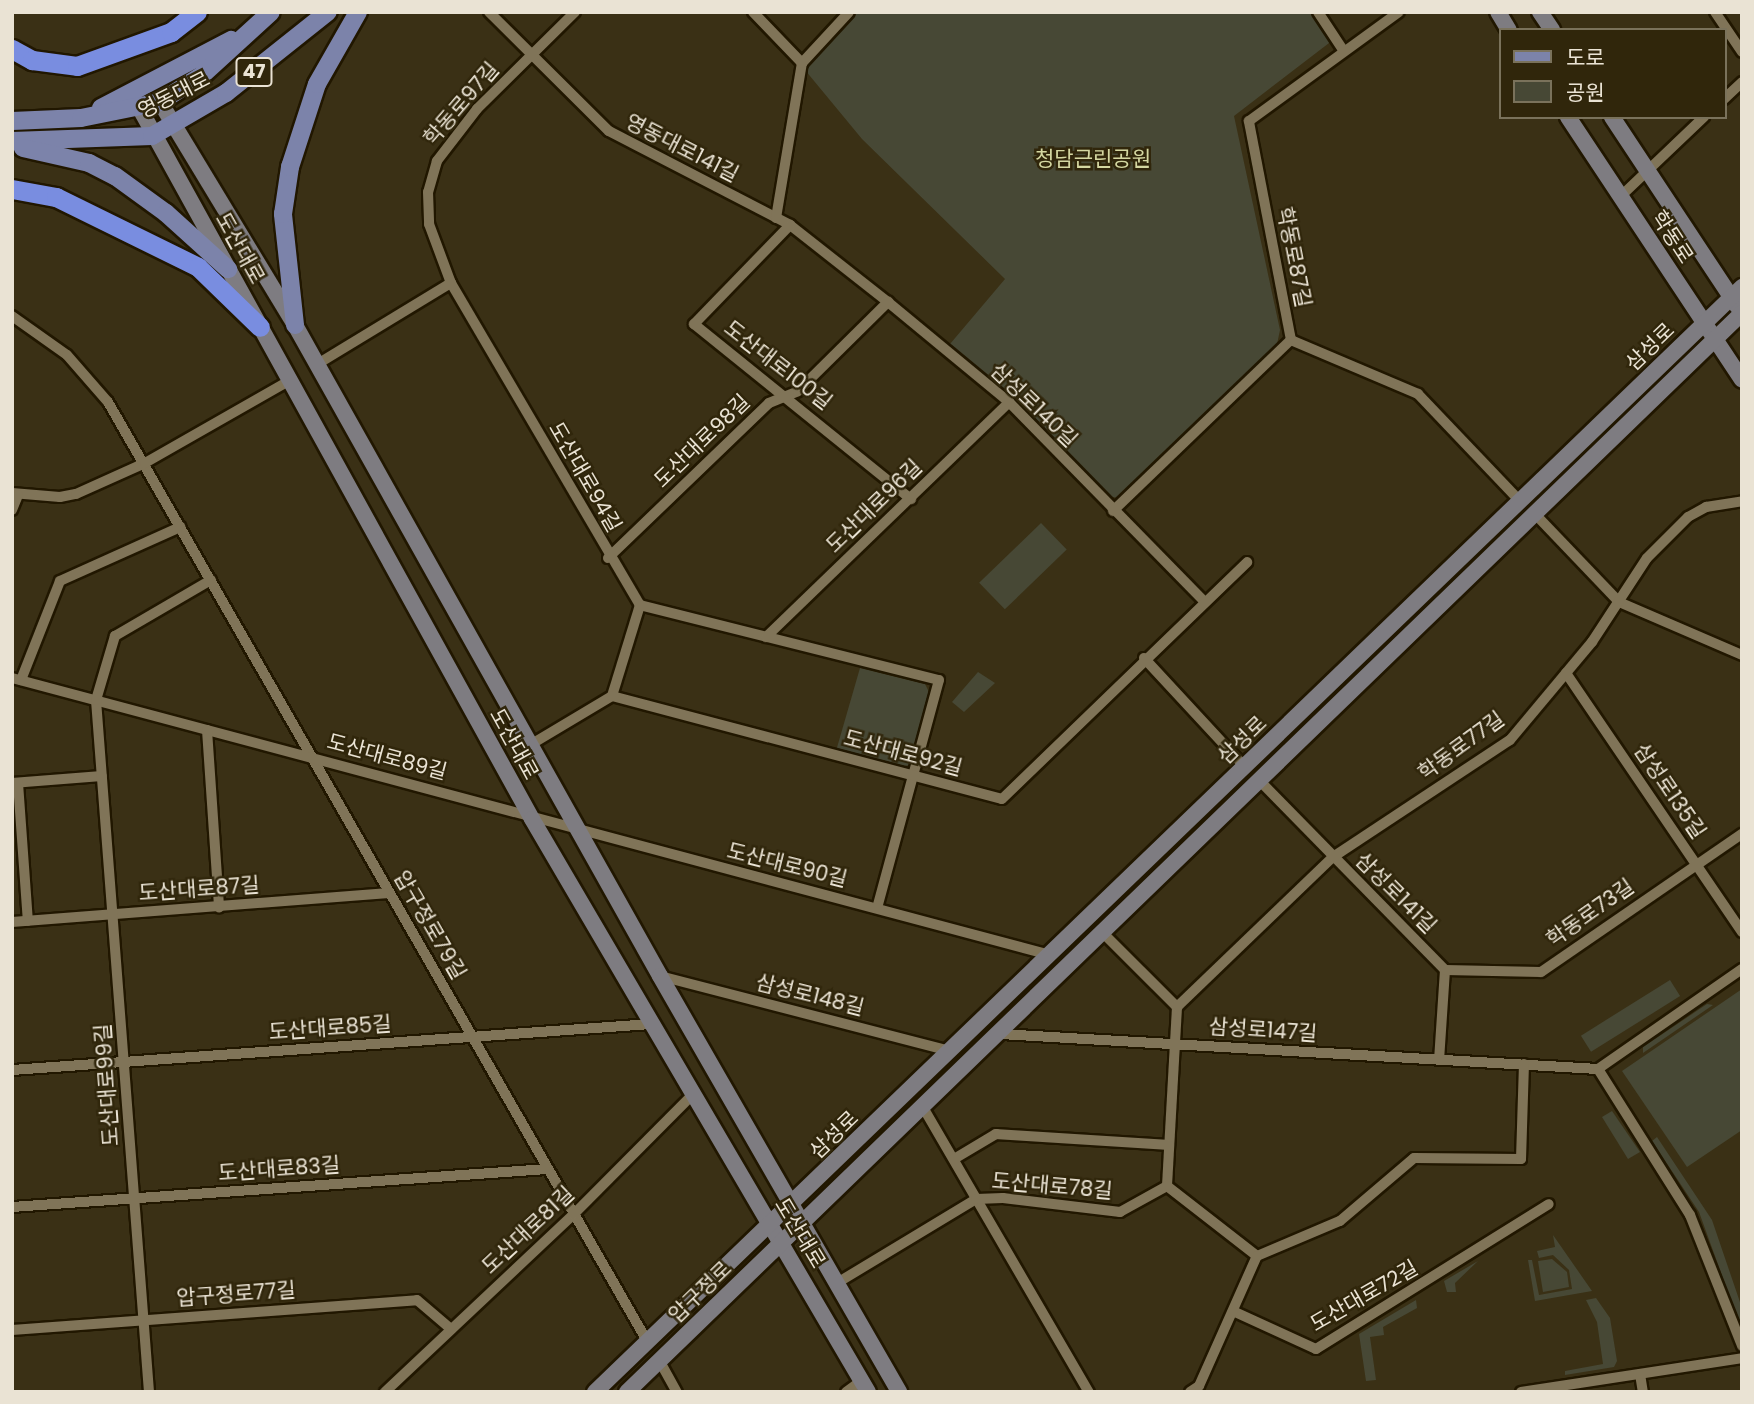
<!DOCTYPE html>
<html>
<head>
<meta charset="utf-8">
<style>
  body { margin:0 }
  #map { position:relative; width:1754px; height:1404px; overflow:hidden; background:#3a3015; font-family:Poppins,"Noto Sans KR",sans-serif }
  div>[style] { position:absolute }
  .green>* { inset:0; background:#474835; transform-origin:0 0 }
  .roads { filter:drop-shadow(2px 0 #211700) drop-shadow(-2px 0 #211700) drop-shadow(0 2px #211700) drop-shadow(0 -2px #211700) }
  .street>* { height:10px; margin:-5px; padding:0 5px; transform-origin:5px; border-radius:5px; background:#807458 }
  .secondary>* { height:16px; margin:-8px; padding:0 8px; transform-origin:8px; border-radius:8px; background:#7e7c81 }
  .primary>* { height:18px; margin:-9px; padding:0 9px; transform-origin:9px; border-radius:9px; background:#7c83aa }
  .highway>* { height:19px; margin:-9.5px; padding:0 9.5px; transform-origin:9.5px; border-radius:9.5px; background:#798de0 }
  span { translate:-50% -50%; white-space:nowrap; text-align:center; line-height:1.15; -webkit-text-stroke:5px #30260b; paint-order:stroke }
  .shield-label span { padding:2px 5px; background:#30260b; border:2px solid; border-radius:5px; -webkit-text-stroke-width:0 }
  .shield-label { font-size:19px; color:#eae3d4; font-weight:700 }
  .street-label { font-size:21px; color:#eae3d4 }
  .park-label { font-size:21px; color:#d4d7a1 }
  .frame { position:absolute; inset:0; border:14px solid #eae3d4; pointer-events:none }
  .legend { position:absolute; left:1499px; top:28px; width:228px; height:91px; box-sizing:border-box; background:#30260b; border:2px solid #7a725b; margin:0; padding:9px 12px; list-style:none; font-size:21px; color:#eae3d4 }
  .legend li { display:flex; align-items:center; gap:14px; height:35px }
  .legend b { width:35px; border:2px solid #7a725b }
</style>
</head>
<body>
<div id="map">
  <div class="green">
    <i style="clip-path:polygon(855px 12px,1314px 12px,1333px 40px,1234px 116px,1280px 330px,1276px 349px,1118px 498px,1108px 496px,1024px 406px,950px 344px,1005px 279px,862px 139px,805px 70px)"></i>
    <i style="left:1041px;top:523px;width:37px;height:86px;rotate:46deg"></i>
    <i style="clip-path:polygon(860px 668px,925px 684px,929px 692px,910px 765px,898px 767px,836px 751px)"></i>
    <i style="clip-path:polygon(978px 672px,995px 683px,964px 712px,952px 702px)"></i>
    <i style="left:1670px;top:980px;width:19px;height:105px;rotate:58deg"></i>
    <i style="clip-path:polygon(1742px 989px,1742px 1130px,1687px 1167px,1622px 1071px)"></i>
    <i style="clip-path:polygon(1707px 1004px,1713px 1005px,1643px 1053px,1643px 1047px)"></i>
    <i style="clip-path:polygon(1612px 1111px,1640px 1152px,1628px 1159px,1602px 1117px)"></i>
    <i style="clip-path:polygon(1657px 1137px,1712px 1220px,1742px 1308px,1740px 1325px,1699px 1212px,1652px 1141px)"></i>
    <i style="clip-path:polygon(1553px 1235px,1592px 1291px,1535px 1301px,1528px 1260px,1532px 1260px,1539px 1295px,1572px 1289px,1569px 1270px,1553px 1255px,1539px 1258px,1537px 1251px,1555px 1247px)"></i>
    <i style="clip-path:polygon(1552px 1259px,1567px 1272px,1569px 1287px,1543px 1292px,1538px 1261px)"></i>
    <i style="clip-path:polygon(1478px 1261px,1455px 1283px,1456px 1292px,1447px 1292px,1444px 1281px)"></i>
    <i style="clip-path:polygon(1596px 1298px,1610px 1318px,1617px 1361px,1614px 1367px,1565px 1375px,1565px 1371px,1603px 1364px,1597px 1322px,1586px 1300px)"></i>
    <i style="clip-path:polygon(1416px 1300px,1417px 1308px,1383px 1327px,1384px 1335px,1370px 1337px,1376px 1380px,1366px 1381px,1359px 1334px)"></i>
  </div>
  <div class="roads">
    <div class="street">
      <i style="left:489px;top:12px;width:169px;rotate:44.8deg"></i>
      <i style="left:609px;top:131px;width:204px;rotate:27.4deg"></i>
      <i style="left:790px;top:225px;width:125px;rotate:38.2deg"></i>
      <i style="left:888px;top:302px;width:157px;rotate:39.6deg"></i>
      <i style="left:1009px;top:402px;width:280px;rotate:45.6deg"></i>
      <i style="left:575px;top:12px;width:138px;rotate:135.3deg"></i>
      <i style="left:477px;top:109px;width:66px;rotate:127.6deg"></i>
      <i style="left:437px;top:161px;width:32px;rotate:106deg"></i>
      <i style="left:428px;top:192px;width:32px;rotate:88deg"></i>
      <i style="left:429px;top:224px;width:63px;rotate:69.6deg"></i>
      <i style="left:451px;top:283px;width:373px;rotate:59.6deg"></i>
      <i style="left:640px;top:605px;width:95px;rotate:107.1deg"></i>
      <i style="left:753px;top:12px;width:71px;rotate:46.1deg"></i>
      <i style="left:1318px;top:12px;width:45px;rotate:56.7deg"></i>
      <i style="left:1715px;top:12px;width:48px;rotate:56deg"></i>
      <i style="left:1724px;top:99px;width:25px;rotate:-43deg"></i>
      <i style="left:1621px;top:196px;width:115px;rotate:-43.6deg"></i>
      <i style="left:776px;top:218px;width:157px;rotate:-80.5deg"></i>
      <i style="left:802px;top:63px;width:69px;rotate:-47.3deg"></i>
      <i style="left:790px;top:225px;width:138px;rotate:134.1deg"></i>
      <i style="left:694px;top:324px;width:279px;rotate:38.9deg"></i>
      <i style="left:12px;top:316px;width:67px;rotate:35.3deg"></i>
      <i style="left:67px;top:355px;width:62px;rotate:48.9deg"></i>
      <i style="left:108px;top:402px;width:1083px;rotate:60.14deg"></i>
      <i style="left:1291px;top:340px;width:223px;rotate:-100.9deg"></i>
      <i style="left:1249px;top:121px;width:185px;rotate:-36deg"></i>
      <i style="left:1291px;top:340px;width:138px;rotate:23deg"></i>
      <i style="left:1418px;top:394px;width:149px;rotate:46.4deg"></i>
      <i style="left:316px;top:365px;width:158px;rotate:-31.3deg"></i>
      <i style="left:12px;top:493px;width:48px;rotate:4.8deg"></i>
      <i style="left:60px;top:497px;width:16px;rotate:-11deg"></i>
      <i style="left:76px;top:494px;width:76px;rotate:-24.2deg"></i>
      <i style="left:145px;top:463px;width:166px;rotate:-29.7deg"></i>
      <i style="left:12px;top:510px;width:16px;rotate:-68deg"></i>
      <i style="left:1113px;top:511px;width:247px;rotate:-43.9deg"></i>
      <i style="left:1535px;top:514px;width:122px;rotate:46.3deg"></i>
      <i style="left:1619px;top:602px;width:134px;rotate:23.3deg"></i>
      <i style="left:608px;top:558px;width:223px;rotate:-43.9deg"></i>
      <i style="left:769px;top:403px;width:31px;rotate:-22deg"></i>
      <i style="left:798px;top:391px;width:127px;rotate:-44.7deg"></i>
      <i style="left:640px;top:605px;width:308px;rotate:14.1deg"></i>
      <i style="left:939px;top:680px;width:236px;rotate:105.2deg"></i>
      <i style="left:766px;top:637px;width:338px;rotate:-44deg"></i>
      <i style="left:1144px;top:658px;width:147px;rotate:47.2deg"></i>
      <i style="left:1566px;top:673px;width:313px;rotate:55.8deg"></i>
      <i style="left:12px;top:678px;width:1074px;rotate:14.94deg"></i>
      <i style="left:21px;top:680px;width:106px;rotate:-68.5deg"></i>
      <i style="left:60px;top:581px;width:132px;rotate:-24.2deg"></i>
      <i style="left:207px;top:730px;width:178px;rotate:86.1deg"></i>
      <i style="left:530px;top:745px;width:96px;rotate:-30.9deg"></i>
      <i style="left:612px;top:696px;width:403px;rotate:14.8deg"></i>
      <i style="left:1002px;top:799px;width:341px;rotate:-44deg"></i>
      <i style="left:1258px;top:779px;width:267px;rotate:45.6deg"></i>
      <i style="left:1445px;top:970px;width:90px;rotate:93.8deg"></i>
      <i style="left:12px;top:783px;width:90px;rotate:-4.4deg"></i>
      <i style="left:18px;top:783px;width:138px;rotate:85.9deg"></i>
      <i style="left:12px;top:922px;width:378px;rotate:-4.4deg"></i>
      <i style="left:1103px;top:933px;width:105px;rotate:45deg"></i>
      <i style="left:1177px;top:1007px;width:179px;rotate:93.2deg"></i>
      <i style="left:1445px;top:970px;width:96px;rotate:1.2deg"></i>
      <i style="left:1541px;top:972px;width:244px;rotate:-34.5deg"></i>
      <i style="left:660px;top:976px;width:300px;rotate:14.5deg"></i>
      <i style="left:1177px;top:1007px;width:216px;rotate:-43.9deg"></i>
      <i style="left:1333px;top:857px;width:212px;rotate:-33.5deg"></i>
      <i style="left:1510px;top:740px;width:128px;rotate:-50.1deg"></i>
      <i style="left:1592px;top:642px;width:100px;rotate:-56.8deg"></i>
      <i style="left:1647px;top:558px;width:58px;rotate:-45deg"></i>
      <i style="left:1688px;top:517px;width:21px;rotate:-29deg"></i>
      <i style="left:1706px;top:507px;width:36px;rotate:-9deg"></i>
      <i style="left:1000px;top:1034px;width:599px;rotate:3.35deg"></i>
      <i style="left:1598px;top:1069px;width:173px;rotate:57.8deg"></i>
      <i style="left:1690px;top:1215px;width:141px;rotate:68.3deg"></i>
      <i style="left:1598px;top:1069px;width:175px;rotate:-34.8deg"></i>
      <i style="left:12px;top:1070px;width:641px;rotate:-4.12deg"></i>
      <i style="left:924px;top:1109px;width:328px;rotate:59.8deg"></i>
      <i style="left:954px;top:1159px;width:49px;rotate:-30.8deg"></i>
      <i style="left:996px;top:1134px;width:173px;rotate:3.6deg"></i>
      <i style="left:1167px;top:1186px;width:114px;rotate:37.9deg"></i>
      <i style="left:1257px;top:1256px;width:90px;rotate:-22.9deg"></i>
      <i style="left:1340px;top:1221px;width:97px;rotate:-40.4deg"></i>
      <i style="left:1414px;top:1158px;width:107px;rotate:0.5deg"></i>
      <i style="left:1521px;top:1159px;width:95px;rotate:-88.2deg"></i>
      <i style="left:12px;top:1207px;width:537px;rotate:-4.06deg"></i>
      <i style="left:837px;top:1283px;width:162px;rotate:-31.1deg"></i>
      <i style="left:976px;top:1199px;width:27px;rotate:-2deg"></i>
      <i style="left:1003px;top:1198px;width:118px;rotate:6.8deg"></i>
      <i style="left:1120px;top:1212px;width:54px;rotate:-29deg"></i>
      <i style="left:1235px;top:1312px;width:89px;rotate:24.6deg"></i>
      <i style="left:1316px;top:1349px;width:274px;rotate:-31.9deg"></i>
      <i style="left:12px;top:1330px;width:406px;rotate:-4.2deg"></i>
      <i style="left:417px;top:1300px;width:45px;rotate:40.5deg"></i>
      <i style="left:659px;top:1360px;width:37px;rotate:61deg"></i>
      <i style="left:1640px;top:1374px;width:18px;rotate:81deg"></i>
      <i style="left:149px;top:1392px;width:694px;rotate:-94.38deg"></i>
      <i style="left:96px;top:700px;width:67px;rotate:-73.5deg"></i>
      <i style="left:115px;top:636px;width:111px;rotate:-30.3deg"></i>
      <i style="left:385px;top:1392px;width:258px;rotate:-43.3deg"></i>
      <i style="left:573px;top:1215px;width:172px;rotate:-45.2deg"></i>
      <i style="left:846px;top:1392px;width:19px;rotate:-36deg"></i>
      <i style="left:1190px;top:1392px;width:11px;rotate:-34deg"></i>
      <i style="left:1199px;top:1386px;width:142px;rotate:-66deg"></i>
      <i style="left:1521px;top:1392px;width:224px;rotate:-8.7deg"></i>
    </div>
    <div class="secondary">
      <i style="left:1498px;top:12px;width:21px;rotate:59deg"></i>
      <i style="left:1540px;top:12px;width:22px;rotate:56deg"></i>
      <i style="left:160px;top:102px;width:261px;rotate:58.8deg"></i>
      <i style="left:295px;top:325px;width:746px;rotate:60.72deg"></i>
      <i style="left:660px;top:976px;width:480px;rotate:60.1deg"></i>
      <i style="left:139px;top:107px;width:813px;rotate:61.1deg"></i>
      <i style="left:532px;top:819px;width:664px;rotate:59.61deg"></i>
      <i style="left:1568px;top:117px;width:315px;rotate:56.5deg"></i>
      <i style="left:1612px;top:117px;width:227px;rotate:56.5deg"></i>
      <i style="left:595px;top:1392px;width:1593px;rotate:-43.93deg"></i>
      <i style="left:627px;top:1392px;width:1552px;rotate:-44.06deg"></i>
    </div>
    <div class="primary">
      <i style="left:101px;top:108px;width:147px;rotate:-27.6deg"></i>
      <i style="left:12px;top:121px;width:69px;rotate:-2.5deg"></i>
      <i style="left:81px;top:118px;width:81px;rotate:-11.4deg"></i>
      <i style="left:160px;top:102px;width:50px;rotate:-32.7deg"></i>
      <i style="left:202px;top:75px;width:93px;rotate:-42.4deg"></i>
      <i style="left:12px;top:141px;width:140px;rotate:-2deg"></i>
      <i style="left:152px;top:136px;width:86px;rotate:-30.2deg"></i>
      <i style="left:226px;top:93px;width:130px;rotate:-38.5deg"></i>
      <i style="left:23px;top:148px;width:68px;rotate:12.8deg"></i>
      <i style="left:89px;top:163px;width:29px;rotate:27deg"></i>
      <i style="left:115px;top:176px;width:63px;rotate:36deg"></i>
      <i style="left:166px;top:213px;width:84px;rotate:42.1deg"></i>
      <i style="left:295px;top:325px;width:112px;rotate:-96.2deg"></i>
      <i style="left:283px;top:214px;width:48px;rotate:-81.5deg"></i>
      <i style="left:290px;top:167px;width:87px;rotate:-72deg"></i>
      <i style="left:317px;top:84px;width:83px;rotate:-60.3deg"></i>
    </div>
    <div class="highway">
      <i style="left:12px;top:49px;width:23px;rotate:29deg"></i>
      <i style="left:32px;top:60px;width:45px;rotate:7.6deg"></i>
      <i style="left:77px;top:66px;width:100px;rotate:-19.9deg"></i>
      <i style="left:171px;top:32px;width:33px;rotate:-38deg"></i>
      <i style="left:12px;top:189px;width:45px;rotate:10.3deg"></i>
      <i style="left:56px;top:197px;width:158px;rotate:26.2deg"></i>
      <i style="left:198px;top:267px;width:86px;rotate:44.1deg"></i>
    </div>
  </div>
  <div class="shield-label">
    <span style="left:254px;top:72px">47</span>
  </div>
  <div class="street-label">
    <span style="left:174px;top:95px;rotate:-27deg">영동대로</span>
    <span style="left:461px;top:104px;rotate:-49deg">학동로97길</span>
    <span style="left:682px;top:148px;rotate:27deg">영동대로141길</span>
    <span style="left:1672px;top:237px;rotate:57deg">학동로</span>
    <span style="left:240px;top:248px;rotate:61deg">도산대로</span>
    <span style="left:1294px;top:257px;rotate:79deg">학동로87길</span>
    <span style="left:1650px;top:347px;rotate:-44deg">삼성로</span>
    <span style="left:778px;top:365px;rotate:38deg">도산대로100길</span>
    <span style="left:1034px;top:405px;rotate:44deg">삼성로140길</span>
    <span style="left:702px;top:441px;rotate:-44deg">도산대로98길</span>
    <span style="left:585px;top:477px;rotate:60deg">도산대로94길</span>
    <span style="left:874px;top:506px;rotate:-44deg">도산대로96길</span>
    <span style="left:1242px;top:740px;rotate:-44deg">삼성로</span>
    <span style="left:514px;top:744px;rotate:61deg">도산대로</span>
    <span style="left:1461px;top:746px;rotate:-36deg">학동로77길</span>
    <span style="left:903px;top:753px;rotate:15deg">도산대로92길</span>
    <span style="left:387px;top:757px;rotate:15deg">도산대로89길</span>
    <span style="left:1670px;top:791px;rotate:56deg">삼성로135길</span>
    <span style="left:787px;top:865px;rotate:14deg">도산대로90길</span>
    <span style="left:199px;top:889px;rotate:-4deg">도산대로87길</span>
    <span style="left:1396px;top:893px;rotate:45deg">삼성로141길</span>
    <span style="left:1590px;top:913px;rotate:-35deg">학동로73길</span>
    <span style="left:430px;top:925px;rotate:60deg">압구정로79길</span>
    <span style="left:810px;top:995px;rotate:14deg">삼성로148길</span>
    <span style="left:330px;top:1028px;rotate:-4deg">도산대로85길</span>
    <span style="left:1263px;top:1030px;rotate:4deg">삼성로147길</span>
    <span style="left:107px;top:1085px;rotate:-94deg">도산대로99길</span>
    <span style="left:834px;top:1135px;rotate:-44deg">삼성로</span>
    <span style="left:279px;top:1169px;rotate:-4deg">도산대로83길</span>
    <span style="left:1052px;top:1186px;rotate:5deg">도산대로78길</span>
    <span style="left:528px;top:1230px;rotate:-43deg">도산대로81길</span>
    <span style="left:800px;top:1233px;rotate:59deg">도산대로</span>
    <span style="left:700px;top:1292px;rotate:-44deg">압구정로</span>
    <span style="left:236px;top:1294px;rotate:-4deg">압구정로77길</span>
    <span style="left:1364px;top:1296px;rotate:-30deg">도산대로72길</span>
  </div>
  <div class="park-label">
    <span style="left:1093px;top:159px">청담근린공원</span>
  </div>
  <div class="frame"></div>
  <ul class="legend">
  <li><b style="height:9px;background:#7c83aa"></b>도로</li>
  <li><b style="height:19px;background:#474835"></b>공원</li>
  </ul>
</div>
</body>
</html>
